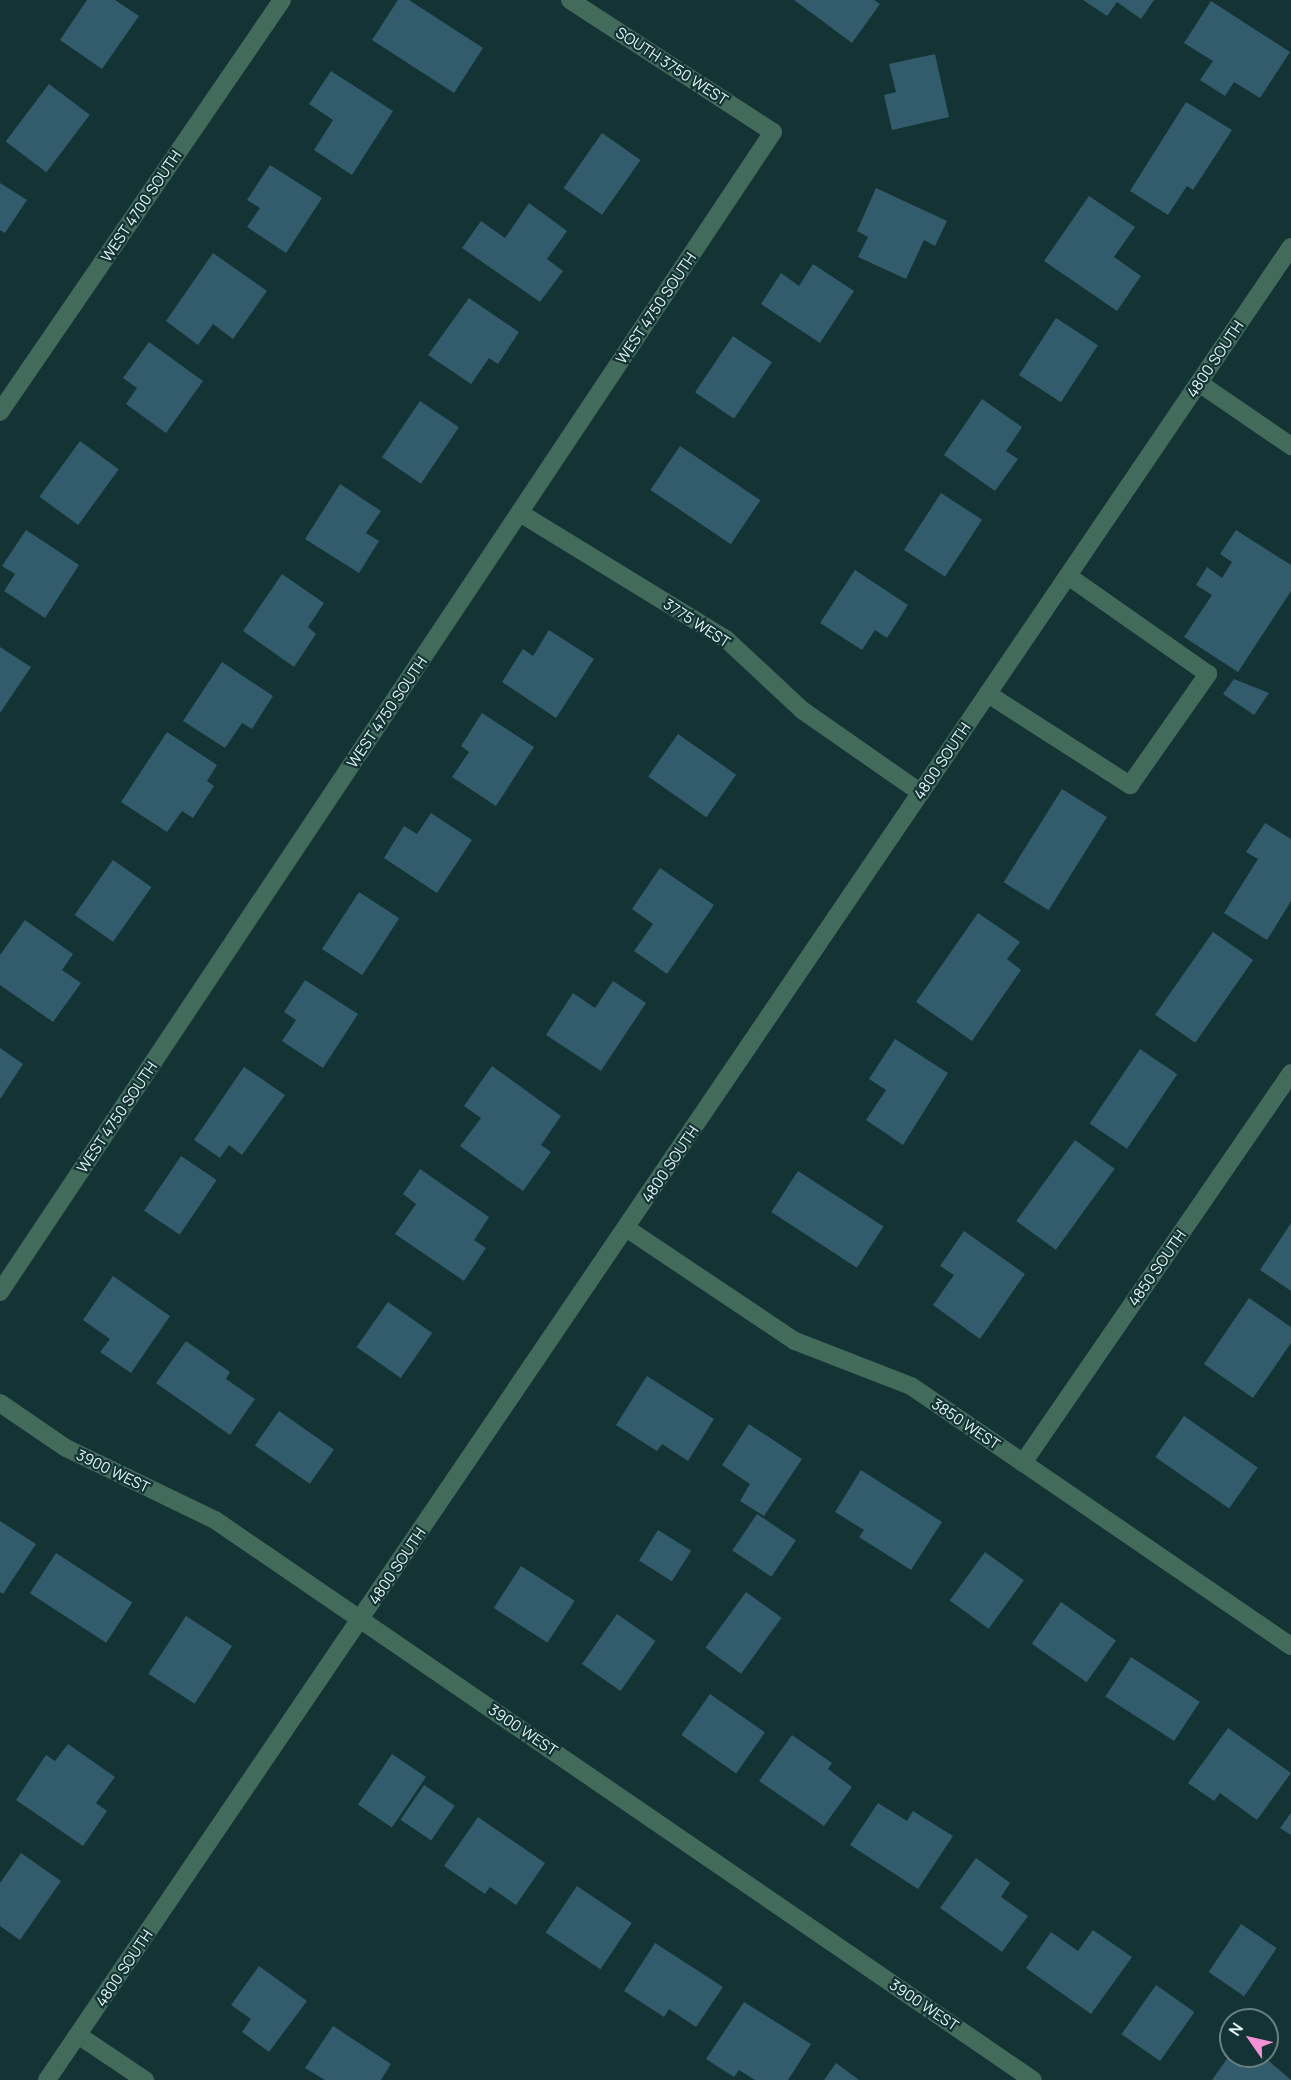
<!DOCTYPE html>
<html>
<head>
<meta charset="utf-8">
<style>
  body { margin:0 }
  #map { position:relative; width:1291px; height:2080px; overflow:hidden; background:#143334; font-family:Manrope,sans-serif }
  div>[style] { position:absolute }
  .building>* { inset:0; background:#325b6c; transform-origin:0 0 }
  .minor>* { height:18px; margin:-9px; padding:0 9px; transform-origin:9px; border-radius:9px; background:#426b5c }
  span { translate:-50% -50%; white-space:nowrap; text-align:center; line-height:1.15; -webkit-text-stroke:4.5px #143334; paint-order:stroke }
  .street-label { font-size:15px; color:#e4f6f6 }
  .north { position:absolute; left:1219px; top:2008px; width:60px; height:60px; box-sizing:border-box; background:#143334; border:2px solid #678182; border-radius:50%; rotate:304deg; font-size:16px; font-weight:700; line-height:24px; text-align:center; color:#e4f6f6 }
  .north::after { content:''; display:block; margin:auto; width:21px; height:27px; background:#f391d5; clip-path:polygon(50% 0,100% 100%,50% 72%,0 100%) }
</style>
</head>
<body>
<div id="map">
  <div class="building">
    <i style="clip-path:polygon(87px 0,115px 0,139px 16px,102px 69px,60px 40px)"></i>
    <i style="clip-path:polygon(398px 0,409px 0,483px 48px,454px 93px,372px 40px)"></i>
    <i style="clip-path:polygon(794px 0,874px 0,880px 4px,852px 43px)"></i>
    <i style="clip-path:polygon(1083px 0,1154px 0,1141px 19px,1117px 2px,1107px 16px)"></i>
    <i style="clip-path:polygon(1211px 1px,1290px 52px,1260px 98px,1234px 82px,1225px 96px,1200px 80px,1213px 61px,1184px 43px)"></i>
    <i style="clip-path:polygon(935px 54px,949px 117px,892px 130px,884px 95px,896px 92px,889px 64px)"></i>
    <i style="clip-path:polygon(331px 71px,393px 111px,352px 175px,314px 150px,333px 120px,309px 104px)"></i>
    <i style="left:49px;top:84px;width:51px;height:72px;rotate:37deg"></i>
    <i style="clip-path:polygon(1186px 102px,1232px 130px,1193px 190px,1187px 186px,1168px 215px,1130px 191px)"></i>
    <i style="left:602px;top:133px;width:47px;height:67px;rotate:35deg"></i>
    <i style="clip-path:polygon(270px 165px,322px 198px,286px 253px,247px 227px,260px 208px,247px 200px)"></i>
    <i style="clip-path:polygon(0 183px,27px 200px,5px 233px,0 230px)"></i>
    <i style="clip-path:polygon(876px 188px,947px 221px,935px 246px,924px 240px,906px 279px,858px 257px,868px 237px,857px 231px)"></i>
    <i style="clip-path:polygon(1089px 196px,1135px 227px,1114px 257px,1141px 276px,1117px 311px,1044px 261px)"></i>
    <i style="clip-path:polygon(529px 203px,567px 231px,547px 259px,563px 271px,540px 302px,462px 248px,481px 221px,505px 238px)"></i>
    <i style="clip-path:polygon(213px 253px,267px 291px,233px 339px,213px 324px,198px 345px,166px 321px)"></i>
    <i style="clip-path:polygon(813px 264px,854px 291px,820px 343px,761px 304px,781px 273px,799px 286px)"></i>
    <i style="clip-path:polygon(469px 298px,519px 332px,498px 364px,489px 358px,471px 384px,428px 355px)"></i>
    <i style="left:1056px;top:318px;width:50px;height:68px;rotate:33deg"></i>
    <i style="left:733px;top:336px;width:47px;height:68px;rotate:34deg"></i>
    <i style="clip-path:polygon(149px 342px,203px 381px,166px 433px,126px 404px,137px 388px,123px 378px)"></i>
    <i style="clip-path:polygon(982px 399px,1022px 427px,1006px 451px,1018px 459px,995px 491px,944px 455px)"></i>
    <i style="left:420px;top:401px;width:47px;height:68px;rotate:34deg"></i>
    <i style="left:80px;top:441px;width:48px;height:69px;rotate:36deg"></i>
    <i style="left:680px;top:446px;width:97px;height:53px;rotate:34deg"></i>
    <i style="clip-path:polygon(340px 484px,381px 511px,366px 533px,379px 541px,359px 573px,305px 539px)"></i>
    <i style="left:941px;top:493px;width:49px;height:68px;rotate:33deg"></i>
    <i style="clip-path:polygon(26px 530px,79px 565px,45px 618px,4px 591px,15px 574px,2px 566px)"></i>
    <i style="clip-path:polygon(1236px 530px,1291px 565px,1291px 591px,1238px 672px,1184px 637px,1212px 595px,1196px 585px,1207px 567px,1222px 578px,1232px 562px,1220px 554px)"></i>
    <i style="clip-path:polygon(855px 570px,908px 605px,887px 638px,875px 630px,862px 650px,820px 623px)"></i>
    <i style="clip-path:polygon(282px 574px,324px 603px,308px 627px,316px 634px,294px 667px,243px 631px)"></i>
    <i style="clip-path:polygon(549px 630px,594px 659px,556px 718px,502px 682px,523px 649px,533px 656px)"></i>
    <i style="clip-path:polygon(0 647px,31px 667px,0 713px)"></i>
    <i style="clip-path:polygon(222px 662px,273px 696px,252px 729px,242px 723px,225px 748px,183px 721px)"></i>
    <i style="clip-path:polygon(1234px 679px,1269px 693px,1254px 715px,1223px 694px)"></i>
    <i style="clip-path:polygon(482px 713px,534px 747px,496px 806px,452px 777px,469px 752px,461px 746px)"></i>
    <i style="clip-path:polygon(167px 732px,217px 765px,207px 781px,214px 786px,193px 818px,182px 811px,167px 832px,121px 802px)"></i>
    <i style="left:678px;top:734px;width:71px;height:52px;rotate:35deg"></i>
    <i style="left:1062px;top:789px;width:53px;height:110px;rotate:32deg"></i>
    <i style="clip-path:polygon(431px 813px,472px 840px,437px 893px,384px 858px,404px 826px,417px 834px)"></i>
    <i style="clip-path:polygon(1265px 823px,1291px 839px,1291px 901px,1267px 940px,1224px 913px,1258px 859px,1246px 852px)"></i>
    <i style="left:113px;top:860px;width:47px;height:67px;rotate:35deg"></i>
    <i style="clip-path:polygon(660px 868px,714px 905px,667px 974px,634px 951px,653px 924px,632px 909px)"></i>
    <i style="left:359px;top:892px;width:48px;height:68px;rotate:33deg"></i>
    <i style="clip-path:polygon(978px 913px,1020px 942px,1007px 959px,1021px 970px,972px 1041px,916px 1002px)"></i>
    <i style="clip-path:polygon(25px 920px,73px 954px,62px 970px,81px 983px,53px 1022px,0 985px,0 955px)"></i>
    <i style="left:1213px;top:932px;width:49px;height:101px;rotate:35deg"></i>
    <i style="clip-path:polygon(305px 980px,358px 1014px,323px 1068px,282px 1041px,296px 1020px,284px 1012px)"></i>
    <i style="clip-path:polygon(613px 981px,646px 1003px,601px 1071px,546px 1035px,573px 993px,595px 1008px)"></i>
    <i style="clip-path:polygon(895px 1039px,948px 1073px,903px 1145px,866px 1120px,886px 1090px,869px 1079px)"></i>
    <i style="clip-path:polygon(0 1048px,23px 1064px,0 1099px)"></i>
    <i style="left:1140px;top:1049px;width:45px;height:90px;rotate:34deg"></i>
    <i style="clip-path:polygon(492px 1066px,561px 1116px,541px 1145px,551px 1152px,523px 1191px,460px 1146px,481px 1118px,464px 1106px)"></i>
    <i style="clip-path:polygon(244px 1067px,285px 1095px,242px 1155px,229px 1145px,220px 1158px,194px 1140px)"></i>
    <i style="left:1075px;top:1140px;width:49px;height:100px;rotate:36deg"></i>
    <i style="left:181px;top:1156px;width:43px;height:66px;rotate:34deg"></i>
    <i style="clip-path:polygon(420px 1169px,489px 1217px,474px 1240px,486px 1248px,464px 1281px,395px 1234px,416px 1204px,403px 1194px)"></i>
    <i style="left:798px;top:1171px;width:102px;height:49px;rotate:33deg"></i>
    <i style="clip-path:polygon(1291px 1223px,1291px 1291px,1260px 1270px)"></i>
    <i style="clip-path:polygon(964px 1231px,1025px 1274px,980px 1339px,933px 1305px,954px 1275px,940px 1266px)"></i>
    <i style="clip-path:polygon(113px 1276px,170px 1316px,131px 1373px,100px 1352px,110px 1339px,83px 1320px)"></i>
    <i style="clip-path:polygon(1249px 1298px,1291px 1327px,1291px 1343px,1253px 1398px,1204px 1364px)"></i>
    <i style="left:388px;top:1302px;width:54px;height:55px;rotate:35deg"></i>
    <i style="clip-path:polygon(186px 1341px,230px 1372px,226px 1379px,255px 1399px,230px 1435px,156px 1383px)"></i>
    <i style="clip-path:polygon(647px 1376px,714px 1419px,688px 1461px,662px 1444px,657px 1451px,616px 1425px)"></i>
    <i style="left:279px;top:1411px;width:67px;height:42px;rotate:35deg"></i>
    <i style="left:1184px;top:1416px;width:90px;height:50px;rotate:35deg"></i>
    <i style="clip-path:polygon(749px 1424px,802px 1459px,764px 1516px,740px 1501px,750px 1484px,722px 1465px)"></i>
    <i style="clip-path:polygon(861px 1470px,942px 1522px,911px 1570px,859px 1537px,864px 1530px,835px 1512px)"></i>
    <i style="left:757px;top:1514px;width:47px;height:44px;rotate:34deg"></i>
    <i style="clip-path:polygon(0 1521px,36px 1544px,3px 1594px,0 1592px)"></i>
    <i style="left:658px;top:1530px;width:39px;height:36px;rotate:32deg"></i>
    <i style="left:985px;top:1552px;width:48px;height:60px;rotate:36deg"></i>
    <i style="left:56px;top:1553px;width:91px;height:48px;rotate:33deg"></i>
    <i style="left:521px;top:1566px;width:64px;height:50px;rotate:33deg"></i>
    <i style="left:746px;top:1592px;width:44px;height:69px;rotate:36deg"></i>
    <i style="left:1061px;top:1602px;width:67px;height:51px;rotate:35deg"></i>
    <i style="left:617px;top:1614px;width:47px;height:61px;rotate:35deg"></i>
    <i style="left:186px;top:1616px;width:55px;height:69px;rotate:33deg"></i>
    <i style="left:1131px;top:1657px;width:82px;height:47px;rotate:33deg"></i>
    <i style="left:710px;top:1694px;width:67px;height:50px;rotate:35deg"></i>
    <i style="clip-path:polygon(1228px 1728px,1291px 1773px,1257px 1820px,1220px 1793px,1214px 1801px,1188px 1783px)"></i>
    <i style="clip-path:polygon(792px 1735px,832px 1763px,828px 1769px,852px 1787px,824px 1826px,759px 1781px)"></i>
    <i style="clip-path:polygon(68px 1744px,115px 1777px,96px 1803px,107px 1811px,83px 1846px,16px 1800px,46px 1755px,55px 1761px)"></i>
    <i style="left:392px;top:1754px;width:41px;height:61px;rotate:34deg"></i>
    <i style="left:424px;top:1785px;width:37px;height:42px;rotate:34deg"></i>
    <i style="clip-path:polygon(878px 1803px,907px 1821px,913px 1811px,953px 1836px,918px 1889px,850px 1845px)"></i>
    <i style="clip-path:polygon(1291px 1813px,1291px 1835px,1280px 1828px)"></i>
    <i style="clip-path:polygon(478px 1817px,545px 1863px,516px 1905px,490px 1887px,485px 1894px,444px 1866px)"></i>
    <i style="clip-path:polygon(21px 1853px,61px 1881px,20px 1940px,0 1926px,0 1883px)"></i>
    <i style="clip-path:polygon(976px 1858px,1010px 1883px,1001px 1897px,1028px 1916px,1002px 1952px,940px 1908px)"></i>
    <i style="left:577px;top:1886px;width:66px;height:56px;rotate:34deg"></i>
    <i style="left:1241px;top:1924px;width:43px;height:58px;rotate:34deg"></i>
    <i style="clip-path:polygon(1093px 1930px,1132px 1957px,1091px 2014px,1026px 1968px,1051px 1932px,1078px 1951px)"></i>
    <i style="clip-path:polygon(655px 1943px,723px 1987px,696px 2027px,669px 2009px,664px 2017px,624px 1991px)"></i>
    <i style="clip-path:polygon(259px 1966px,307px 2001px,269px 2052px,242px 2032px,251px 2019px,231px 2005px)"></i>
    <i style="left:1156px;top:1985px;width:47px;height:60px;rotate:35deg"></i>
    <i style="clip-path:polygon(744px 2002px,811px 2044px,788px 2080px,755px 2080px,739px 2070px,734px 2077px,706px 2059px)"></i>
    <i style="clip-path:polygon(333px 2026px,391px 2064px,381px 2080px,325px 2080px,305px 2068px)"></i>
    <i style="clip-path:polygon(1231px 2053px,1263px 2056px,1291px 2080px,1212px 2080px)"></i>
    <i style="clip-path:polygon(836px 2063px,859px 2080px,824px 2080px)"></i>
  </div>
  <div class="minor">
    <i style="left:1199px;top:383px;width:112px;rotate:34.4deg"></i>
    <i style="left:0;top:412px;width:499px;rotate:-55.6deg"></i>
    <i style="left:520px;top:513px;width:243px;rotate:31.5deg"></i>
    <i style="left:727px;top:640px;width:103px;rotate:43deg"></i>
    <i style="left:802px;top:710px;width:145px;rotate:34.9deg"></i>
    <i style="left:988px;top:694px;width:169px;rotate:32.7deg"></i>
    <i style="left:1130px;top:785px;width:136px;rotate:-54.9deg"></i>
    <i style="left:1208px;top:674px;width:171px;rotate:-145deg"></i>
    <i style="left:626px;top:1228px;width:203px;rotate:33.8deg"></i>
    <i style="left:795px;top:1341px;width:124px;rotate:21.2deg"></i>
    <i style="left:911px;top:1386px;width:460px;rotate:34.4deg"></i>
    <i style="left:0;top:1292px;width:1394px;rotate:-56.32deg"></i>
    <i style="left:773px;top:132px;width:242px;rotate:-147deg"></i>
    <i style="left:0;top:1403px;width:80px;rotate:34.3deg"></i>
    <i style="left:66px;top:1448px;width:165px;rotate:25.8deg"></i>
    <i style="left:215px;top:1520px;width:991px;rotate:34.4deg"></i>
    <i style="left:1023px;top:1463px;width:473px;rotate:-55.5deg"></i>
    <i style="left:78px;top:2035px;width:81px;rotate:33.9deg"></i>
    <i style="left:47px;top:2080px;width:2215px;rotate:-55.84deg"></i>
  </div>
  <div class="street-label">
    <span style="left:672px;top:66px;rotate:33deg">SOUTH 3750 WEST</span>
    <span style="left:141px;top:206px;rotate:-56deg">WEST 4700 SOUTH</span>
    <span style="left:656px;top:308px;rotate:-56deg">WEST 4750 SOUTH</span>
    <span style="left:1215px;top:359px;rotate:-56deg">4800 SOUTH</span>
    <span style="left:697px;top:623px;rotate:33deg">3775 WEST</span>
    <span style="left:387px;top:712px;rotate:-56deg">WEST 4750 SOUTH</span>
    <span style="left:942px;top:761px;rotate:-56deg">4800 SOUTH</span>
    <span style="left:117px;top:1117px;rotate:-56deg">WEST 4750 SOUTH</span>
    <span style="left:670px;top:1164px;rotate:-56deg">4800 SOUTH</span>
    <span style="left:1157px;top:1268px;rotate:-55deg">4850 SOUTH</span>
    <span style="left:966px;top:1424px;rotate:34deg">3850 WEST</span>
    <span style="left:113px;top:1471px;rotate:26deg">3900 WEST</span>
    <span style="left:397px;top:1566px;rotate:-56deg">4800 SOUTH</span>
    <span style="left:523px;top:1730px;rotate:34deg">3900 WEST</span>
    <span style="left:124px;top:1968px;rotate:-56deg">4800 SOUTH</span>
    <span style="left:924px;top:2005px;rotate:34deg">3900 WEST</span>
  </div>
  <div class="north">N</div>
</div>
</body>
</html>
